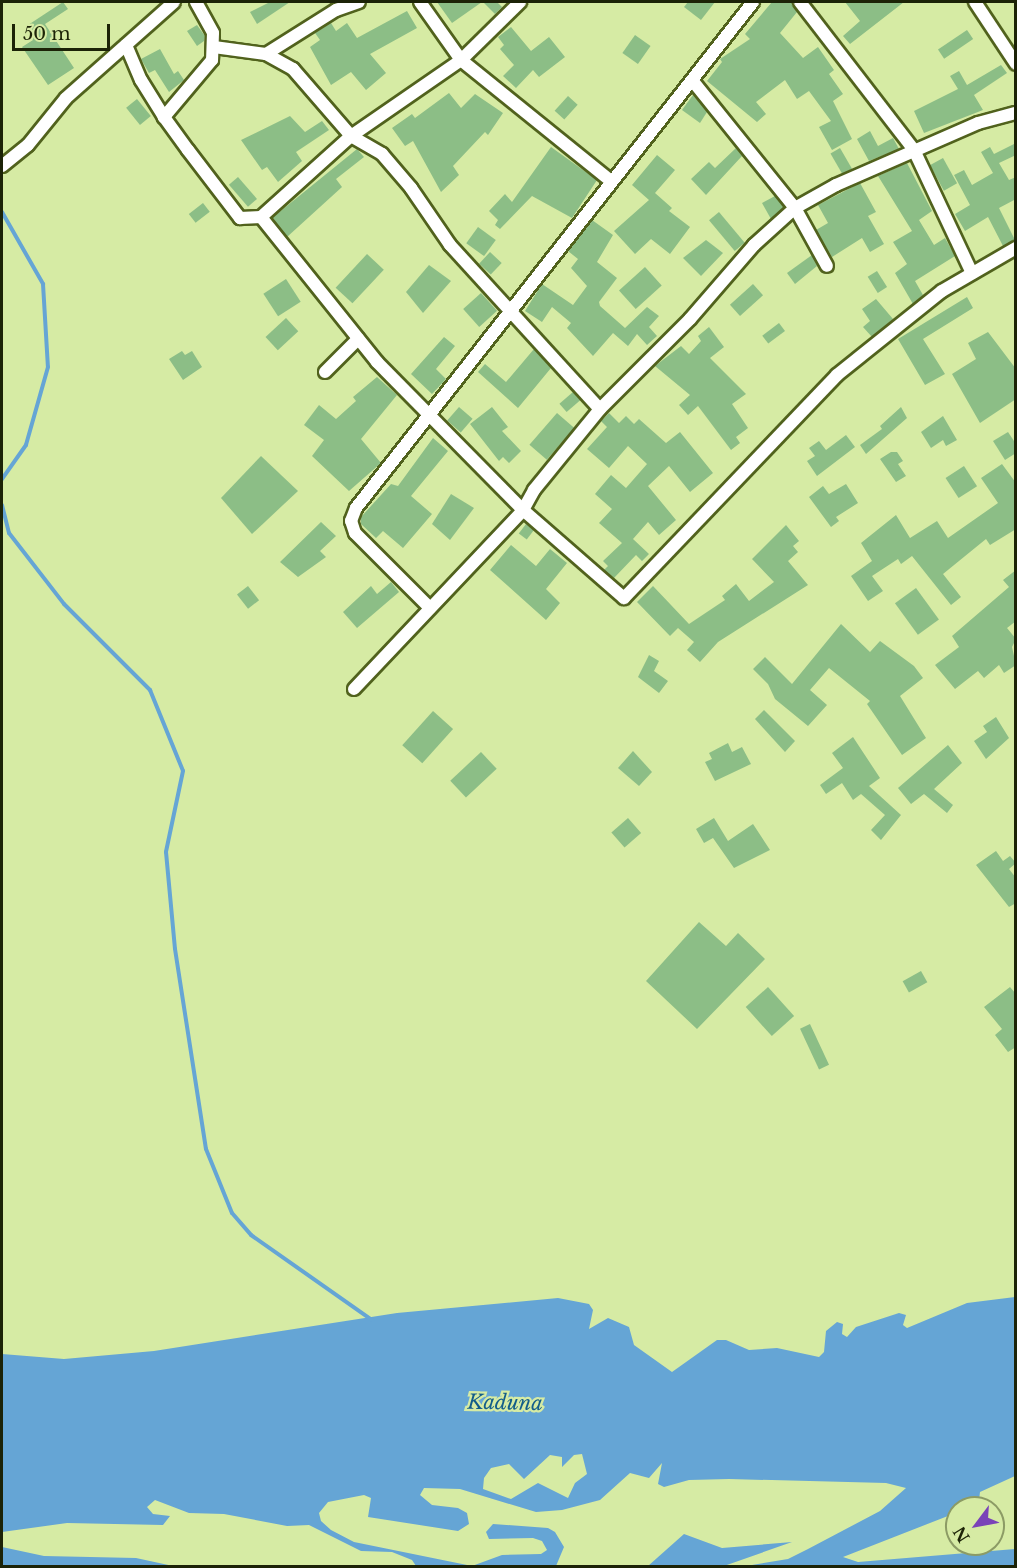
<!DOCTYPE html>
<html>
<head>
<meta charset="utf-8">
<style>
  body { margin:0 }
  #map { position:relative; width:1017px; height:1568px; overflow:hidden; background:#d6eba4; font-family:"Libre Baskerville",serif }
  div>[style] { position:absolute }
  .water>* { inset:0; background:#65a5d5 }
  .stream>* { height:4px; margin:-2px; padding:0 2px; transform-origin:2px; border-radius:2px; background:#65a5d5 }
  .building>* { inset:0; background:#8cbe86; transform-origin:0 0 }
  .roads { filter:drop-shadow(2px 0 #51621d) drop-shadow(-2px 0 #51621d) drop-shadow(0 2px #51621d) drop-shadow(0 -2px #51621d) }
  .street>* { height:12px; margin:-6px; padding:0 6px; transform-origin:6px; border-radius:6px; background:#fff }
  span { translate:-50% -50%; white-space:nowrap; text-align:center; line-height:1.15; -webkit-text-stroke:4.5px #d6eba4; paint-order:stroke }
  .water-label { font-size:20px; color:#125d8a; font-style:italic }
  .frame { position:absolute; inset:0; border:3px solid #1c2307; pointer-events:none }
  .north { position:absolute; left:945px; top:1496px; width:60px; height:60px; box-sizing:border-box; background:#d6eba4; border:2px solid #8c9b65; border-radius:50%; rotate:238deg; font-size:16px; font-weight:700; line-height:24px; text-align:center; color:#1c2307 }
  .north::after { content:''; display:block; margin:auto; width:21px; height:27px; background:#7a42b8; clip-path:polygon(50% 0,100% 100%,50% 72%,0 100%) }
  .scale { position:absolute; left:12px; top:24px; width:98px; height:27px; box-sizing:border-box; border:3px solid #1c2307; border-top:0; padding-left:8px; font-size:18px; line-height:21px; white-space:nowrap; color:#1c2307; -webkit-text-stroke:4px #d6eba4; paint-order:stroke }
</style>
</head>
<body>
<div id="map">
  <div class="water">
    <i style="clip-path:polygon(evenodd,1015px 1297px,1015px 1476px,980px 1492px,979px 1500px,966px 1508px,957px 1508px,953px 1514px,843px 1557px,858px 1562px,1015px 1549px,1015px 1566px,746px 1566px,788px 1559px,808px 1549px,880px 1511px,906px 1488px,886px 1483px,729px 1479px,689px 1480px,664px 1487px,658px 1484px,662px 1463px,649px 1478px,630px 1473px,600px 1500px,562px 1510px,536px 1512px,460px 1489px,424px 1488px,420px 1495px,432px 1505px,458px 1508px,467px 1513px,469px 1524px,458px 1531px,368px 1517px,371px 1498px,364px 1495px,328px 1502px,319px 1513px,321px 1521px,331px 1530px,354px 1542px,472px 1566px,502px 1555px,541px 1554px,547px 1550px,542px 1541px,533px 1538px,489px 1539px,486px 1532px,493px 1524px,548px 1528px,555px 1532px,564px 1547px,556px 1566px,416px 1566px,412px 1560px,392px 1552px,361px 1551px,309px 1525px,287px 1526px,224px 1514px,189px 1513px,155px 1500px,147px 1507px,153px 1514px,170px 1516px,163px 1525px,67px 1523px,2px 1532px,2px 1354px,64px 1359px,154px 1351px,397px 1313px,558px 1298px,589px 1304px,593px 1310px,589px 1329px,608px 1318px,629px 1327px,634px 1345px,672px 1372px,717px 1340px,726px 1340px,749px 1350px,777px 1348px,819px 1357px,824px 1352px,826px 1331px,837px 1322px,843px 1324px,842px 1334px,847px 1337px,856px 1327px,899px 1313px,906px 1315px,903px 1325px,907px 1328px,967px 1303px,1015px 1297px,582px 1454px,587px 1474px,575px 1483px,568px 1498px,538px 1483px,511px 1499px,483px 1489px,484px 1478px,491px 1468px,509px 1464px,524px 1479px,550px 1455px,562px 1457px,562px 1467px,574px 1455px,582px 1454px)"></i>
    <i style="clip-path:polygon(684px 1534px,722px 1548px,792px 1542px,724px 1566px,648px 1566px)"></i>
    <i style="clip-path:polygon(2px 1547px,44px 1556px,136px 1558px,173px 1566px,2px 1566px)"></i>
  </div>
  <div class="stream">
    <i style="left:2px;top:212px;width:83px;rotate:60.3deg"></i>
    <i style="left:43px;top:284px;width:83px;rotate:86.6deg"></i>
    <i style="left:48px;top:367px;width:81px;rotate:105.8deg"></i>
    <i style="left:26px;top:445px;width:42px;rotate:125.2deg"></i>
    <i style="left:2px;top:505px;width:29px;rotate:76deg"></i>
    <i style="left:9px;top:533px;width:90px;rotate:52.2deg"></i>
    <i style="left:64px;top:604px;width:122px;rotate:45deg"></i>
    <i style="left:150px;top:690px;width:87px;rotate:67.8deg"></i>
    <i style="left:183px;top:771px;width:83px;rotate:101.9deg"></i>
    <i style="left:166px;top:852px;width:97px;rotate:84.7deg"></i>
    <i style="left:175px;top:949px;width:202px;rotate:81.2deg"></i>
    <i style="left:206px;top:1149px;width:69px;rotate:67.9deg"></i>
    <i style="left:232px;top:1213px;width:29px;rotate:49deg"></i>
    <i style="left:251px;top:1235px;width:148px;rotate:35.1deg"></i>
  </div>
  <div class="building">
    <i style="clip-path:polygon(63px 2px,68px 9px,45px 24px,74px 68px,48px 85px,22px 47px,33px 40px,25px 27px)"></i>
    <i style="clip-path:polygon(270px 2px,290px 2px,257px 24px,250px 12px)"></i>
    <i style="clip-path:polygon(437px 2px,482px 2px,452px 23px)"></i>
    <i style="clip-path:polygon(483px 2px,497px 2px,502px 7px,495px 14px)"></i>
    <i style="clip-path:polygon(688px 2px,715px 2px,701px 20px,684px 7px)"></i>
    <i style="clip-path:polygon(772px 2px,792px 2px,797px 12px,780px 33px,803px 58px,818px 47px,834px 70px,829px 74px,843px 94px,833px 101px,852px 139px,832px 150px,819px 127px,831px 121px,809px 91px,797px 99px,785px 80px,756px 102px,766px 114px,757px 122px,707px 81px,722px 62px,720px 59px,750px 39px,745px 34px)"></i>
    <i style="clip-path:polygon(845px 2px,904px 2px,850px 44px,843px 36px,860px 21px)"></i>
    <i style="clip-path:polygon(407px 11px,417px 28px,370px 54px,386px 73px,366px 90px,351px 72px,331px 85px,310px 47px,320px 40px,315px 33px,331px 23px,336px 31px,347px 23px,357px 38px)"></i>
    <i style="clip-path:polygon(197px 25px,205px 36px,204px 41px,197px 46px,187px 31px)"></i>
    <i style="clip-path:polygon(511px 27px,531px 51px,549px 37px,565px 57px,539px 77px,533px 70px,516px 88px,503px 76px,514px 65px,500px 49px,504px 45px,498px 37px)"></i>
    <i style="left:967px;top:30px;width:11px;height:35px;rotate:56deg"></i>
    <i style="left:635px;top:35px;width:19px;height:22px;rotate:35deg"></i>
    <i style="clip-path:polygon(160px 49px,174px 74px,178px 71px,184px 80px,169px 92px,155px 70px,149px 73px,141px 59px)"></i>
    <i style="clip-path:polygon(1001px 65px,1007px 73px,974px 95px,983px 110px,924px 133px,914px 111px,958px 89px,950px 76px,959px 71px,967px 85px)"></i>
    <i style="clip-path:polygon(449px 93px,461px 108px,475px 94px,503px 113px,488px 135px,485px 132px,453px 166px,459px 175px,441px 192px,413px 141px,405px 146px,392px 128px,412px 114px,415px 118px)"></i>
    <i style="clip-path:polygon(693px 95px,707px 112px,700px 123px,682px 110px)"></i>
    <i style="left:568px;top:96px;width:13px;height:20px;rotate:42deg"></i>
    <i style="left:137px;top:99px;width:22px;height:14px;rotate:51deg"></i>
    <i style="clip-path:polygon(290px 116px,305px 132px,322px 121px,329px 130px,296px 152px,302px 161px,278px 182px,267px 167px,262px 170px,241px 140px)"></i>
    <i style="clip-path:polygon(870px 131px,878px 146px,893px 138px,899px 149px,869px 161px,857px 139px)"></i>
    <i style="clip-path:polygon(1016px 143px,1016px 155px,999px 163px,1009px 180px,1016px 177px,1016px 199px,999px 208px,1015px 240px,1003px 246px,988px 217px,965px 231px,955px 214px,970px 205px,954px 175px,964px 170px,972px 185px,993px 173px,981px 152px,990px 147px,994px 154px)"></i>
    <i style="clip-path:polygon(551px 147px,597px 180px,572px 218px,532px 196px,500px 229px,495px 225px,498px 220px,489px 211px,505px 194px,512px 202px)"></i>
    <i style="clip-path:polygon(736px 148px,742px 156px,706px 195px,691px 179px,709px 162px,715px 168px)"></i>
    <i style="left:840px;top:148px;width:24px;height:11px;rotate:60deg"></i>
    <i style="clip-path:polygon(357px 149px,364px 157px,336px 179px,342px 187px,287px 237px,272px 218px)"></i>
    <i style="clip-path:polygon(657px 155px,675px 170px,655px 193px,672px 208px,669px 211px,690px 227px,670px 254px,651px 239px,635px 254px,614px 231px,649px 200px,632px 185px)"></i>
    <i style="left:943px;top:158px;width:29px;height:15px;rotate:61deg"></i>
    <i style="clip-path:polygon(907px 163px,932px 211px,919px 220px,934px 245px,945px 238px,955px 256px,915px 281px,923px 295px,913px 304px,895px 273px,907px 264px,893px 242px,912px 231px,878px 176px)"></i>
    <i style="left:238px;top:177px;width:29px;height:12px;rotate:49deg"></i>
    <i style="clip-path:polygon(860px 183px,876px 212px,868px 216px,884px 244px,870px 252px,862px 238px,832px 257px,816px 230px,828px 223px,818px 205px)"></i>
    <i style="clip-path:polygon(775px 196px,784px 207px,771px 219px,762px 203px)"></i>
    <i style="left:203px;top:203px;width:11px;height:18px;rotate:52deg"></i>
    <i style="left:719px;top:212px;width:40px;height:13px;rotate:50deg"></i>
    <i style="clip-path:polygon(592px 220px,613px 235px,597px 262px,617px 278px,599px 302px,600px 306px,625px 328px,647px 307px,659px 316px,649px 327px,657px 336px,647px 345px,637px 334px,628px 346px,613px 333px,593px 356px,567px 328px,571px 323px,552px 307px,542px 322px,525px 311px,542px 284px,573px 305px,587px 286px,571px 268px,578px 259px,568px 251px)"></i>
    <i style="left:478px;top:227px;width:22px;height:20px;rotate:36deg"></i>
    <i style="clip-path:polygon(706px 240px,723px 253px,701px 276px,683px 258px)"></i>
    <i style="left:490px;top:252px;width:16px;height:16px;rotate:43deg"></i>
    <i style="left:367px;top:254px;width:23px;height:46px;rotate:43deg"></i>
    <i style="clip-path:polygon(812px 255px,817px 266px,795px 284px,787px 273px)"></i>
    <i style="clip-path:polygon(429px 265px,451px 281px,423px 313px,406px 292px)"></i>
    <i style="left:645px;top:267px;width:25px;height:35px;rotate:48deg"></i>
    <i style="left:877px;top:271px;width:19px;height:11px;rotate:58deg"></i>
    <i style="left:286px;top:279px;width:27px;height:27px;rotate:57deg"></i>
    <i style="left:753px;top:284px;width:15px;height:31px;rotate:48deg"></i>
    <i style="left:481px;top:293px;width:24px;height:24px;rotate:48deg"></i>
    <i style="clip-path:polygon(967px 297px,973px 308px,923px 339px,945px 374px,925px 385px,898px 339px)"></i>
    <i style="clip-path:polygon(876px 299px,893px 319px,872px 337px,863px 327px,870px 321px,862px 309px)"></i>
    <i style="left:286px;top:318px;width:18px;height:28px;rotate:47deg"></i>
    <i style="left:779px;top:323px;width:10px;height:21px;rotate:53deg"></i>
    <i style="clip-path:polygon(709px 327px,724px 347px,710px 358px,746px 394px,732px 404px,748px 428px,736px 437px,740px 443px,731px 450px,698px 406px,688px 415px,679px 405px,690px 395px,655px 366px,681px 346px,689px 354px,701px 341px,698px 336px)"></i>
    <i style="clip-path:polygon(988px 332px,1016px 369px,1016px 399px,980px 423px,952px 374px,976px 359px,968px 343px)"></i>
    <i style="clip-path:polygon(444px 337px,455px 346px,436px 369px,446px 379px,432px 394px,411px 374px)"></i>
    <i style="clip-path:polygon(534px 349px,551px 368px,518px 408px,478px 372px,485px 364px,506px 382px)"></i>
    <i style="clip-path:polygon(182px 351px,185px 355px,192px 351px,202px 367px,183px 380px,169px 359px)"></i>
    <i style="clip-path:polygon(377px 377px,397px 395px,361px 439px,381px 463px,349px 491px,312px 456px,324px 440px,304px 425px,319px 405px,336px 419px,356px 401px,353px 397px)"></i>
    <i style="left:573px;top:392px;width:11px;height:18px;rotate:49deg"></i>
    <i style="left:459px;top:407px;width:18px;height:18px;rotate:41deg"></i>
    <i style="clip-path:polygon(492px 407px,508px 427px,502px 431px,521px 451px,509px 463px,503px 457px,499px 461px,470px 424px)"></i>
    <i style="clip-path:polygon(901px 407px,907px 418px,866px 454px,860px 445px,882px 429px,880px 426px)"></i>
    <i style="left:557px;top:413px;width:23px;height:42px;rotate:41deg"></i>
    <i style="clip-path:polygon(609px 413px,619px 423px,626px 416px,634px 424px,639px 419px,666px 443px,680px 432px,713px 473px,690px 492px,669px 466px,648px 486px,676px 520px,659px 535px,648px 522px,633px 539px,649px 554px,642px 561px,636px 555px,614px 578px,604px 570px,608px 566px,603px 561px,622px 543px,599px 523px,612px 509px,595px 494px,611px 475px,626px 488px,647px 464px,628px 446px,609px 468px,587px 449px,607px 427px,601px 421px)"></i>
    <i style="clip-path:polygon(943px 416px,957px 440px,946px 446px,943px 440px,931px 448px,921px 432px)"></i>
    <i style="clip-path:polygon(1008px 432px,1016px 444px,1016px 453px,1005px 460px,993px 441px)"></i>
    <i style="clip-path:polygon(846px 435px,855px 447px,817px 476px,807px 461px,815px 456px,809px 448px,819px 441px,826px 450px)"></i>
    <i style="clip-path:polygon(433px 438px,448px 451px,411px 496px,432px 514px,403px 548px,383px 531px,376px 538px,361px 524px,361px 517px,391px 484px,398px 486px)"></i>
    <i style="clip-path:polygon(891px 452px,897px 452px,903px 461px,898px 464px,906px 476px,896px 482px,880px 459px)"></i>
    <i style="clip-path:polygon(261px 456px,298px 491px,252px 534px,221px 498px)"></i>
    <i style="clip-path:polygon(1002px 464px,1016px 483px,1016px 529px,990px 545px,986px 539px,943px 574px,961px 597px,951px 605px,912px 556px,901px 564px,898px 559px,872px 576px,883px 591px,868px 601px,851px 576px,872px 561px,861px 543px,896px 515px,910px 538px,937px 521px,948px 538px,998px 503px,981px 478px)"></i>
    <i style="left:964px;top:466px;width:24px;height:22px;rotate:57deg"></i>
    <i style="clip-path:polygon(846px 484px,858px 503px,836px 517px,839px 521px,831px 527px,809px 497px,823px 486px,829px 494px)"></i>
    <i style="clip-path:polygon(451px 494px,474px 508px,450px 540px,432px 524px)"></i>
    <i style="clip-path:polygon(321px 522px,336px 536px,320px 551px,326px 557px,298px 577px,280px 562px)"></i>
    <i style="left:526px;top:524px;width:10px;height:12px;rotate:37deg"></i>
    <i style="clip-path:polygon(786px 525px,799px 541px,793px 546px,798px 552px,788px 561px,808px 585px,718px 642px,700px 662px,687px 650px,694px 642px,678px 628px,670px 636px,637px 602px,653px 586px,689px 624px,725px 600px,722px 596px,736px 584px,749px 601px,774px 582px,752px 559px)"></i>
    <i style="clip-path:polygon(511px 545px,536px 566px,550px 549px,567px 563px,546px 589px,560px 603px,546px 620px,490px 570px)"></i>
    <i style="clip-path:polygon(1016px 570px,1016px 621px,1007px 628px,1016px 639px,1012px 647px,1016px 665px,1004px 673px,999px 665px,984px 678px,978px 671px,955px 689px,935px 665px,959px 647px,952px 636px,1009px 587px,1003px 580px)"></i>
    <i style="clip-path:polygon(391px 582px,399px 592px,357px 628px,343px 612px,371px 586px,377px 594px)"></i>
    <i style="left:248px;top:586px;width:18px;height:14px;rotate:52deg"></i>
    <i style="left:916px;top:588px;width:39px;height:26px;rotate:54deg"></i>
    <i style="clip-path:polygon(841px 624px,870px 652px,880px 641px,914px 666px,923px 678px,900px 696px,926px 738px,902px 755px,867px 704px,870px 701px,829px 668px,810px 690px,827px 705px,808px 726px,775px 699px,768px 684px,753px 669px,765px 657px,792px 684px)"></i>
    <i style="clip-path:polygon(649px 655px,659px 661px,654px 671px,668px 681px,659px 693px,638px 677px)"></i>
    <i style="clip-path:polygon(764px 710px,795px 741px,785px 752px,755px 719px)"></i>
    <i style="left:433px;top:711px;width:27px;height:46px;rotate:42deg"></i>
    <i style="clip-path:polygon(996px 717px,1009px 738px,986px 759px,974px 741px,987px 732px,983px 726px)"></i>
    <i style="clip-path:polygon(853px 737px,880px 778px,869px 786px,901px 815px,881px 840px,871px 830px,885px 815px,861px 794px,853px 800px,842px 783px,826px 794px,820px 785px,843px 768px,832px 753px)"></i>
    <i style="clip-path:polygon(728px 743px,732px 752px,742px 747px,751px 764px,715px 781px,705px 762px,712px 759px,709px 753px)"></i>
    <i style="clip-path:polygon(948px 745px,962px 763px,934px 789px,953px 805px,947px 813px,924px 794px,911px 804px,898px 788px)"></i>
    <i style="clip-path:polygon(633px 751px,652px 772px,639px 786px,618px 768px)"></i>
    <i style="left:481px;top:752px;width:23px;height:42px;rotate:47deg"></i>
    <i style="left:628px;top:818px;width:20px;height:22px;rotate:49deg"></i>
    <i style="clip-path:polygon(714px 818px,728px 841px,753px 824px,770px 850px,734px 868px,713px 838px,704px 843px,696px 829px)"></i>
    <i style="clip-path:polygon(996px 851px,1003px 861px,1010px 856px,1016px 863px,1009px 869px,1016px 878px,1016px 903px,1009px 907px,976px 865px)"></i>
    <i style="clip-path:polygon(699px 922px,726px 946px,738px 933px,765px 959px,697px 1029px,646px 981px)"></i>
    <i style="left:921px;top:971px;width:13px;height:21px;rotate:61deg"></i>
    <i style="left:768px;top:987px;width:39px;height:30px;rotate:48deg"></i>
    <i style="clip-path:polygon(1010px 987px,1016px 994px,1016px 1047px,1008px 1052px,995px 1035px,1002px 1029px,984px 1007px)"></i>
    <i style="left:810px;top:1024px;width:45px;height:11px;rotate:65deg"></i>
  </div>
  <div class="roads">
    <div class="street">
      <i style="left:196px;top:2px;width:35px;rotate:61deg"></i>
      <i style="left:213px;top:33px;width:27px;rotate:92deg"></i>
      <i style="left:212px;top:60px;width:75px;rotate:130.1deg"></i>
      <i style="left:164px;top:117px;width:41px;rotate:54deg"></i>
      <i style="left:188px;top:150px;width:86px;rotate:52.6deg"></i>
      <i style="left:240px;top:218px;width:21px;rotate:-3deg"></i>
      <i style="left:261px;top:217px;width:186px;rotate:51.3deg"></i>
      <i style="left:377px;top:362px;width:208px;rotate:45.4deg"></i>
      <i style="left:523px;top:510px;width:134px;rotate:41.1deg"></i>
      <i style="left:624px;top:598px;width:308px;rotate:-46.3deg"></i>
      <i style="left:837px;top:375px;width:134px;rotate:-38.7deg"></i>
      <i style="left:942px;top:291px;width:86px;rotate:-30.2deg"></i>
      <i style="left:420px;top:2px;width:71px;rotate:54.7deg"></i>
      <i style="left:461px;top:60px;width:193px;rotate:38.9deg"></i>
      <i style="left:800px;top:2px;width:187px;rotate:52.4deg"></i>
      <i style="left:914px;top:150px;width:136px;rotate:64.8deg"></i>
      <i style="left:975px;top:2px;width:74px;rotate:56.5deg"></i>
      <i style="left:126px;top:45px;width:38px;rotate:67deg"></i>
      <i style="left:141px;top:80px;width:44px;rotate:58.1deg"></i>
      <i style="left:214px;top:47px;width:52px;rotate:7.7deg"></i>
      <i style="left:266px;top:54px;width:31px;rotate:29deg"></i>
      <i style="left:293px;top:69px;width:89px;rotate:49.1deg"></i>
      <i style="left:351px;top:136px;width:36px;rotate:30deg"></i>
      <i style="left:382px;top:154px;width:45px;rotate:49.5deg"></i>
      <i style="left:411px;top:188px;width:69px;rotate:55.6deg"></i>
      <i style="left:450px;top:245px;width:222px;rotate:47.6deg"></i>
      <i style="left:266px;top:54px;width:83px;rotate:-32.2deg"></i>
      <i style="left:336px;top:10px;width:24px;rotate:-19deg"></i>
      <i style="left:692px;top:80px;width:164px;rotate:51.2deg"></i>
      <i style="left:795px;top:208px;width:66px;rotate:61.1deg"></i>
      <i style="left:2px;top:166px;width:33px;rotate:-39deg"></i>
      <i style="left:28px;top:145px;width:60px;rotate:-51deg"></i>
      <i style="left:66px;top:98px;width:144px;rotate:-41.6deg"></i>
      <i style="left:261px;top:217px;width:121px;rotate:-42deg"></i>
      <i style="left:351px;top:136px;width:134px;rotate:-34.6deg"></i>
      <i style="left:461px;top:60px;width:83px;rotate:-44.5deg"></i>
      <i style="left:325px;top:372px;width:47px;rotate:-45deg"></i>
      <i style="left:430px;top:608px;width:106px;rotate:-135deg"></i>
      <i style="left:355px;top:533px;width:13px;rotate:-108deg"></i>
      <i style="left:351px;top:521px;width:14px;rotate:-69deg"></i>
      <i style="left:356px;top:508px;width:643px;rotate:-51.88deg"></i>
      <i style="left:354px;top:689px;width:246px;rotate:-46.6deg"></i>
      <i style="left:523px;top:510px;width:23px;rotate:-61deg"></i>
      <i style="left:534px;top:490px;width:104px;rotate:-50.8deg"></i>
      <i style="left:600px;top:409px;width:127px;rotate:-45deg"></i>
      <i style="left:690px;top:319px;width:98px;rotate:-49.1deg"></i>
      <i style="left:754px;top:245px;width:55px;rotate:-42.1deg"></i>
      <i style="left:795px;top:208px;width:47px;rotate:-29.3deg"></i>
      <i style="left:836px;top:185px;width:155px;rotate:-23.6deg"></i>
      <i style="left:978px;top:123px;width:39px;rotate:-15deg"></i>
    </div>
  </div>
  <div class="water-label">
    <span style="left:505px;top:1403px;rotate:1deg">Kaduna</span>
  </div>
  <div class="frame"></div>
  <div class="north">N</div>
  <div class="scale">50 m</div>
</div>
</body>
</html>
